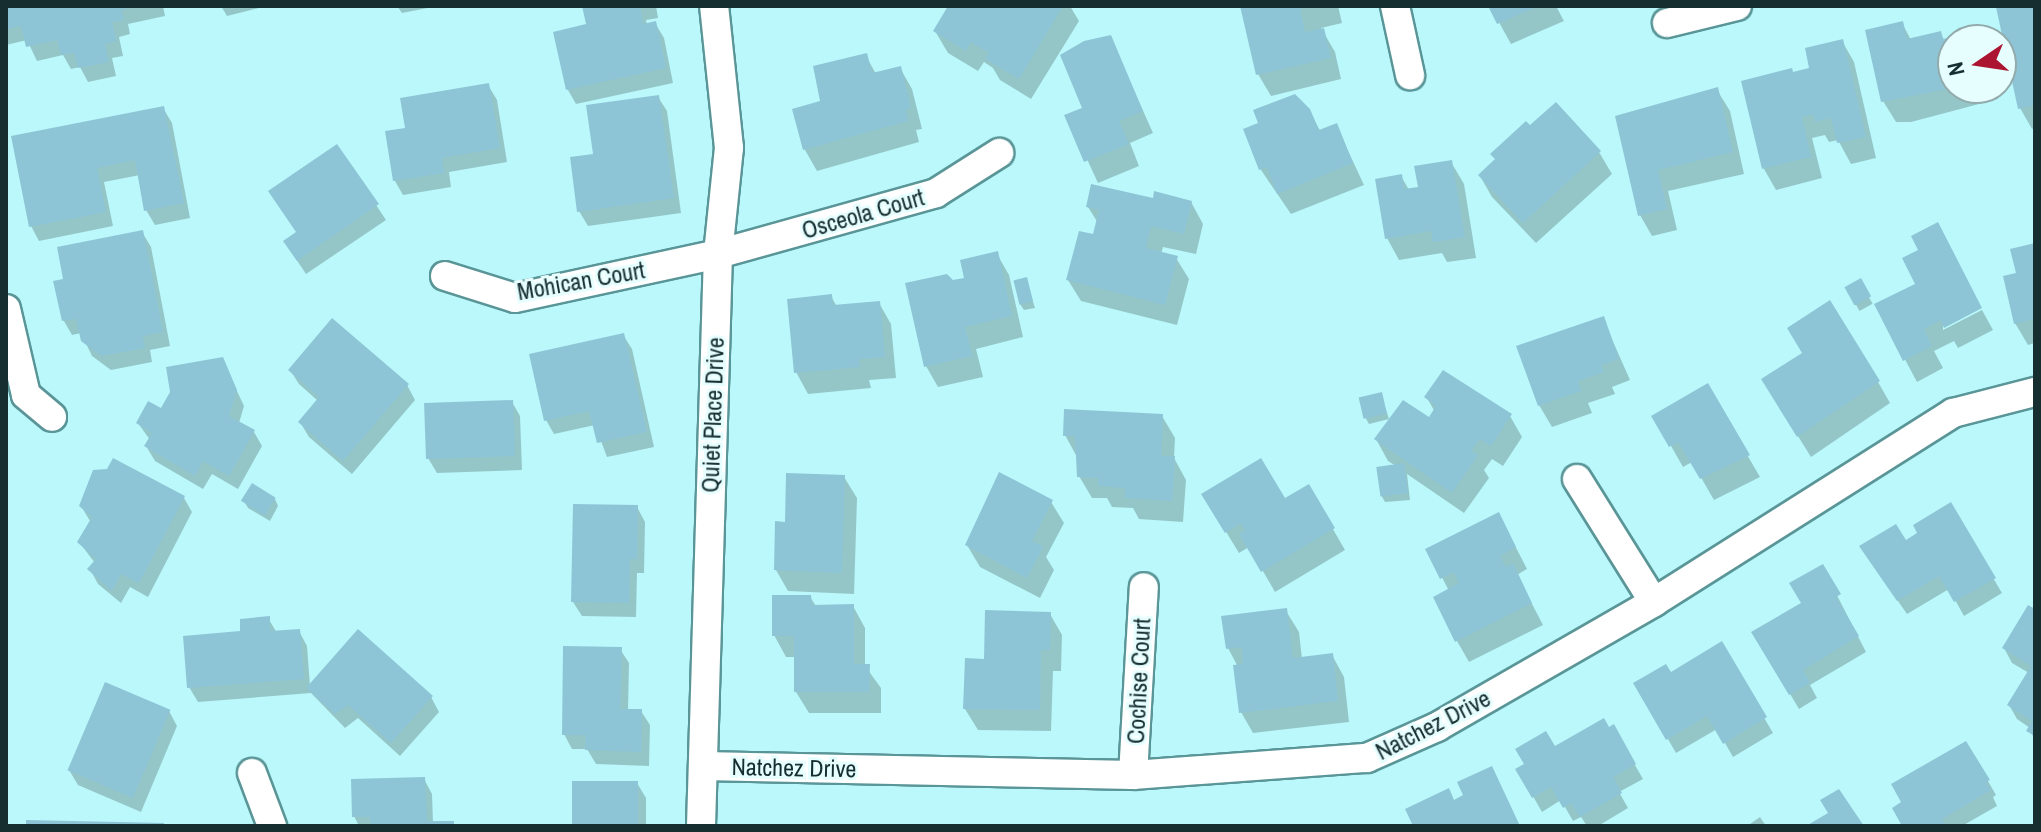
<!DOCTYPE html>
<html>
<head>
<meta charset="utf-8">
<style>
  body { margin:0 }
  #map { position:relative; width:2041px; height:832px; overflow:hidden; background:#baf8fb; font-family:"Archivo Narrow",sans-serif }
  div>[style] { position:absolute }
  .shadow>* { inset:0; background:#0003; transform-origin:0 0 }
  .building>* { inset:0; background:#8ec5d6; transform-origin:0 0 }
  .roads { filter:drop-shadow(2px 0 #5a9597) drop-shadow(-2px 0 #5a9597) drop-shadow(0 2px #5a9597) drop-shadow(0 -2px #5a9597) }
  .street>* { height:28px; margin:-14px; padding:0 14px; transform-origin:14px; border-radius:14px; background:#fff }
  span { translate:-50% -50%; white-space:nowrap; text-align:center; line-height:1.15; -webkit-text-stroke:6px #e6fefe; paint-order:stroke }
  .street-label { font-size:24px; color:#162e30 }
  .frame { position:absolute; inset:0; border:8px solid #162e30; pointer-events:none }
  .north { position:absolute; left:1937px; top:24px; width:80px; height:80px; box-sizing:border-box; background:#e6fefe; border:2px solid #93abac; border-radius:50%; rotate:257deg; font-size:22px; font-weight:700; line-height:32px; text-align:center; color:#162e30 }
  .north::after { content:''; display:block; margin:auto; width:28px; height:36px; background:#ab1531; clip-path:polygon(50% 0,100% 100%,50% 72%,0 100%) }
</style>
</head>
<body>
<div id="map">
  <div class="shadow">
    <i style="clip-path:polygon(6px 6px,163px 6px,165px 16px,128px 24px,130px 34px,119px 37px,123px 56px,112px 58px,116px 76px,88px 82px,80px 67px,71px 69px,63px 55px,37px 61px,27px 40px,6px 45px)"></i>
    <i style="clip-path:polygon(221px 6px,267px 6px,227px 16px)"></i>
    <i style="clip-path:polygon(397px 6px,438px 6px,402px 13px)"></i>
    <i style="clip-path:polygon(584px 6px,656px 6px,658px 18px,646px 20px,647px 25px,655px 23px,664px 38px,673px 83px,576px 104px,568px 90px,556px 33px,589px 26px)"></i>
    <i style="clip-path:polygon(950px 6px,1070px 6px,1079px 21px,1031px 99px,1000px 80px,993px 68px,984px 62px,978px 71px,948px 53px,935px 31px)"></i>
    <i style="clip-path:polygon(1243px 6px,1338px 6px,1342px 23px,1321px 28px,1335px 52px,1341px 79px,1271px 96px,1258px 74px)"></i>
    <i style="clip-path:polygon(1490px 6px,1556px 6px,1564px 21px,1511px 44px)"></i>
    <i style="clip-path:polygon(2008px 6px,2035px 6px,2035px 128px,2032px 129px,2020px 108px,1998px 9px)"></i>
    <i style="clip-path:polygon(1902px 23px,1911px 40px,1940px 33px,1945px 41px,1975px 34px,1979px 40px,1953px 40px,1953px 88px,1995px 88px,1998px 99px,1911px 122px,1896px 122px,1883px 101px)"></i>
    <i style="clip-path:polygon(1110px 37px,1153px 133px,1130px 143px,1139px 166px,1098px 183px,1067px 116px,1084px 109px)"></i>
    <i style="clip-path:polygon(1842px 41px,1854px 62px,1876px 158px,1851px 164px,1838px 140px,1829px 142px,1825px 135px,1812px 138px,1822px 178px,1776px 190px,1764px 169px,1743px 82px,1812px 70px)"></i>
    <i style="clip-path:polygon(866px 56px,876px 74px,900px 68px,912px 89px,922px 129px,916px 130px,919px 142px,817px 171px,805px 150px,795px 110px,823px 103px)"></i>
    <i style="clip-path:polygon(488px 85px,497px 100px,507px 162px,449px 172px,451px 187px,403px 195px,395px 181px,387px 133px,407px 129px)"></i>
    <i style="clip-path:polygon(1717px 90px,1730px 111px,1744px 174px,1668px 191px,1677px 230px,1652px 236px,1640px 215px,1617px 117px)"></i>
    <i style="clip-path:polygon(658px 97px,667px 111px,681px 213px,588px 226px,579px 211px,595px 156px)"></i>
    <i style="clip-path:polygon(163px 108px,172px 123px,190px 218px,155px 225px,146px 210px,140px 175px,104px 182px,113px 226px,39px 241px,31px 226px)"></i>
    <i style="clip-path:polygon(1308px 110px,1321px 132px,1336px 125px,1364px 185px,1291px 214px,1261px 170px,1245px 130px)"></i>
    <i style="clip-path:polygon(1530px 128px,1599px 152px,1612px 174px,1536px 243px,1492px 197px,1480px 176px)"></i>
    <i style="clip-path:polygon(337px 146px,386px 220px,306px 274px,294px 256px,298px 234px)"></i>
    <i style="clip-path:polygon(1451px 162px,1464px 184px,1476px 258px,1447px 262px,1442px 253px,1399px 260px,1387px 238px,1401px 176px,1409px 190px,1420px 189px)"></i>
    <i style="clip-path:polygon(1154px 200px,1191px 202px,1203px 224px,1196px 254px,1163px 247px,1161px 254px,1176px 258px,1189px 279px,1177px 325px,1081px 301px,1068px 280px,1094px 237px,1098px 223px,1088px 207px)"></i>
    <i style="clip-path:polygon(142px 232px,151px 247px,170px 346px,150px 350px,152px 362px,111px 370px,92px 356px,81px 333px,72px 335px,64px 321px,66px 280px)"></i>
    <i style="clip-path:polygon(2035px 245px,2035px 343px,2028px 345px,2015px 323px,2018px 275px)"></i>
    <i style="clip-path:polygon(997px 254px,1009px 275px,1023px 337px,976px 349px,983px 377px,938px 387px,926px 366px,953px 283px,966px 279px)"></i>
    <i style="clip-path:polygon(1026px 279px,1035px 308px,1024px 310px,1020px 304px)"></i>
    <i style="left:1860px;top:281px;width:26px;height:15px;rotate:61deg"></i>
    <i style="clip-path:polygon(1917px 285px,1981px 307px,1943px 326px,1943px 330px,1982px 310px,1993px 330px,1958px 348px,1954px 341px,1934px 351px,1943px 368px,1917px 382px,1876px 305px)"></i>
    <i style="clip-path:polygon(831px 296px,837px 307px,879px 303px,891px 324px,896px 378px,869px 380px,871px 388px,808px 394px,796px 372px)"></i>
    <i style="clip-path:polygon(1603px 319px,1630px 380px,1612px 387px,1615px 394px,1588px 403px,1592px 413px,1552px 427px,1539px 405px)"></i>
    <i style="clip-path:polygon(623px 335px,632px 349px,654px 447px,607px 457px,595px 425px,554px 434px,546px 420px)"></i>
    <i style="clip-path:polygon(1805px 354px,1878px 382px,1890px 403px,1811px 457px,1776px 401px)"></i>
    <i style="clip-path:polygon(222px 359px,244px 406px,239px 423px,254px 432px,262px 446px,238px 489px,212px 474px,203px 489px,155px 461px,146px 446px,150px 440px,138px 423px,162px 411px)"></i>
    <i style="clip-path:polygon(290px 370px,407px 385px,415px 400px,352px 474px,309px 437px,300px 422px,318px 401px,299px 384px)"></i>
    <i style="clip-path:polygon(1707px 386px,1760px 477px,1714px 500px,1692px 462px,1683px 467px,1654px 416px)"></i>
    <i style="clip-path:polygon(1381px 395px,1389px 419px,1369px 424px,1365px 417px)"></i>
    <i style="clip-path:polygon(1427px 398px,1510px 416px,1522px 437px,1503px 466px,1492px 459px,1484px 470px,1489px 478px,1464px 513px,1407px 474px,1410px 500px,1385px 502px,1381px 495px,1396px 466px,1388px 461px,1376px 439px,1429px 420px,1435px 412px)"></i>
    <i style="clip-path:polygon(512px 402px,520px 416px,522px 470px,437px 473px,428px 458px)"></i>
    <i style="clip-path:polygon(1162px 416px,1175px 438px,1174px 458px,1186px 480px,1183px 522px,1139px 519px,1133px 508px,1112px 507px,1107px 498px,1092px 498px,1079px 476px,1077px 457px,1065px 435px)"></i>
    <i style="clip-path:polygon(108px 471px,184px 498px,192px 512px,148px 597px,130px 587px,121px 603px,98px 584px,90px 569px,95px 563px,79px 542px,90px 521px,81px 506px)"></i>
    <i style="clip-path:polygon(844px 477px,857px 498px,854px 594px,788px 591px,776px 570px)"></i>
    <i style="clip-path:polygon(1308px 486px,1345px 550px,1275px 592px,1249px 547px,1239px 553px,1203px 494px,1284px 501px)"></i>
    <i style="clip-path:polygon(275px 499px,278px 506px,270px 521px,248px 508px,244px 501px)"></i>
    <i style="clip-path:polygon(1051px 502px,1064px 523px,1046px 557px,1054px 570px,1040px 598px,980px 567px,967px 545px)"></i>
    <i style="clip-path:polygon(1950px 505px,2002px 593px,1964px 616px,1949px 589px,1907px 614px,1870px 561px,1920px 533px)"></i>
    <i style="clip-path:polygon(637px 507px,645px 522px,644px 573px,637px 573px,636px 617px,582px 616px,573px 602px)"></i>
    <i style="clip-path:polygon(1510px 536px,1527px 569px,1517px 575px,1543px 625px,1469px 662px,1457px 641px,1449px 591px,1428px 550px)"></i>
    <i style="clip-path:polygon(1822px 566px,1866px 652px,1810px 685px,1817px 698px,1799px 709px,1754px 633px,1803px 604px)"></i>
    <i style="clip-path:polygon(810px 597px,816px 606px,853px 606px,865px 628px,865px 666px,881px 688px,881px 713px,809px 713px,796px 692px,796px 657px,786px 657px,774px 635px)"></i>
    <i style="clip-path:polygon(1286px 611px,1299px 632px,1302px 659px,1332px 655px,1344px 677px,1349px 722px,1253px 733px,1241px 712px,1238px 667px,1228px 648px)"></i>
    <i style="clip-path:polygon(2035px 611px,2035px 742px,2030px 728px,2017px 719px,2009px 705px,2029px 673px,2012px 663px,2004px 648px)"></i>
    <i style="clip-path:polygon(1050px 614px,1062px 635px,1061px 671px,1053px 671px,1051px 731px,978px 730px,965px 709px,986px 661px)"></i>
    <i style="clip-path:polygon(268px 618px,277px 633px,299px 631px,307px 646px,310px 686px,431px 697px,439px 712px,400px 756px,358px 718px,345px 728px,311px 693px,198px 702px,189px 687px,242px 633px)"></i>
    <i style="clip-path:polygon(1721px 644px,1773px 733px,1733px 757px,1717px 729px,1676px 753px,1636px 684px,1670px 674px)"></i>
    <i style="clip-path:polygon(620px 649px,629px 663px,628px 711px,641px 711px,650px 725px,649px 766px,596px 764px,587px 749px,572px 749px,564px 734px)"></i>
    <i style="clip-path:polygon(169px 711px,177px 726px,141px 812px,78px 785px,69px 770px)"></i>
    <i style="clip-path:polygon(1613px 727px,1643px 779px,1619px 792px,1628px 808px,1598px 826px,1587px 826px,1581px 817px,1573px 821px,1561px 800px,1542px 812px,1518px 770px,1554px 749px)"></i>
    <i style="clip-path:polygon(1966px 743px,1996px 795px,1993px 797px,1997px 806px,1962px 826px,1905px 826px)"></i>
    <i style="clip-path:polygon(424px 779px,432px 794px,433px 823px,453px 823px,454px 826px,359px 826px,354px 816px)"></i>
    <i style="clip-path:polygon(637px 783px,646px 798px,646px 826px,575px 826px)"></i>
    <i style="clip-path:polygon(1760px 817px,1766px 826px,1752px 826px,1750px 824px)"></i>
  </div>
  <div class="building">
    <i style="clip-path:polygon(6px 6px,132px 6px,133px 7px,121px 10px,124px 20px,112px 22px,116px 41px,105px 44px,109px 62px,78px 68px,74px 53px,61px 55px,57px 40px,26px 47px,21px 26px,6px 29px)"></i>
    <i style="clip-path:polygon(582px 6px,640px 6px,643px 24px,656px 21px,666px 68px,566px 90px,553px 32px,586px 24px)"></i>
    <i style="clip-path:polygon(948px 6px,1063px 6px,1019px 79px,985px 59px,989px 53px,971px 42px,966px 51px,933px 31px)"></i>
    <i style="clip-path:polygon(1240px 6px,1308px 6px,1300px 9px,1305px 32px,1324px 28px,1331px 58px,1256px 75px)"></i>
    <i style="clip-path:polygon(1488px 6px,1539px 6px,1497px 24px)"></i>
    <i style="clip-path:polygon(2035px 6px,2035px 105px,2018px 109px,1996px 7px)"></i>
    <i style="clip-path:polygon(1903px 21px,1907px 39px,1941px 31px,1943px 39px,1976px 32px,1978px 40px,1953px 40px,1953px 88px,1881px 102px,1865px 30px)"></i>
    <i style="clip-path:polygon(1111px 35px,1143px 111px,1119px 121px,1129px 144px,1084px 162px,1064px 115px,1082px 108px,1060px 55px,1084px 41px)"></i>
    <i style="clip-path:polygon(1843px 39px,1866px 137px,1837px 143px,1831px 118px,1815px 122px,1813px 114px,1802px 117px,1811px 157px,1762px 169px,1741px 81px,1792px 68px,1793px 72px,1809px 68px,1805px 48px)"></i>
    <i style="clip-path:polygon(867px 53px,872px 73px,901px 66px,911px 108px,906px 109px,908px 121px,803px 150px,792px 109px,820px 101px,813px 66px)"></i>
    <i style="clip-path:polygon(489px 83px,500px 148px,442px 158px,444px 173px,393px 181px,385px 131px,405px 128px,400px 98px)"></i>
    <i style="clip-path:polygon(1718px 87px,1733px 152px,1658px 170px,1667px 209px,1638px 216px,1615px 116px)"></i>
    <i style="clip-path:polygon(1295px 94px,1310px 109px,1319px 130px,1337px 123px,1353px 163px,1277px 194px,1267px 167px,1259px 170px,1243px 129px,1258px 123px,1253px 110px)"></i>
    <i style="clip-path:polygon(659px 95px,674px 198px,577px 212px,570px 157px,593px 154px,586px 105px)"></i>
    <i style="clip-path:polygon(1556px 102px,1601px 151px,1523px 223px,1478px 175px,1495px 159px,1490px 154px,1526px 121px,1530px 125px)"></i>
    <i style="clip-path:polygon(164px 106px,184px 203px,144px 211px,135px 160px,97px 168px,106px 212px,29px 227px,11px 136px)"></i>
    <i style="clip-path:polygon(337px 144px,379px 204px,297px 261px,283px 241px,296px 232px,268px 191px)"></i>
    <i style="clip-path:polygon(1452px 160px,1465px 237px,1433px 242px,1431px 231px,1385px 239px,1375px 179px,1402px 174px,1404px 189px,1418px 187px,1414px 166px)"></i>
    <i style="clip-path:polygon(1091px 184px,1153px 198px,1154px 191px,1192px 201px,1184px 234px,1151px 226px,1146px 248px,1178px 256px,1165px 305px,1066px 280px,1079px 231px,1093px 234px,1099px 210px,1086px 207px)"></i>
    <i style="clip-path:polygon(1938px 222px,1982px 308px,1944px 328px,1941px 320px,1924px 329px,1932px 346px,1903px 361px,1874px 304px,1915px 284px,1902px 258px,1918px 250px,1911px 236px)"></i>
    <i style="clip-path:polygon(143px 230px,163px 332px,143px 336px,145px 348px,101px 356px,81px 341px,76px 319px,62px 321px,53px 281px,63px 279px,57px 247px)"></i>
    <i style="clip-path:polygon(2035px 243px,2035px 319px,2014px 324px,2003px 276px,2016px 273px,2010px 249px)"></i>
    <i style="clip-path:polygon(998px 251px,1012px 316px,965px 327px,972px 356px,924px 367px,905px 283px,947px 274px,953px 280px,964px 278px,960px 260px)"></i>
    <i style="left:1027px;top:277px;width:25px;height:14px;rotate:76deg"></i>
    <i style="left:1861px;top:278px;width:21px;height:19px;rotate:61deg"></i>
    <i style="clip-path:polygon(832px 294px,833px 305px,880px 301px,885px 357px,859px 359px,860px 367px,794px 373px,787px 299px)"></i>
    <i style="clip-path:polygon(1830px 300px,1880px 381px,1797px 437px,1761px 379px,1802px 353px,1787px 328px)"></i>
    <i style="clip-path:polygon(1604px 316px,1619px 359px,1601px 365px,1604px 372px,1578px 381px,1581px 391px,1538px 406px,1516px 346px)"></i>
    <i style="clip-path:polygon(332px 318px,409px 384px,343px 461px,298px 422px,319px 397px,288px 370px)"></i>
    <i style="clip-path:polygon(624px 333px,647px 432px,597px 443px,589px 411px,544px 421px,529px 354px)"></i>
    <i style="clip-path:polygon(223px 357px,237px 390px,229px 416px,255px 430px,229px 476px,203px 461px,195px 476px,144px 446px,152px 433px,136px 423px,148px 401px,161px 408px,170px 392px,166px 367px)"></i>
    <i style="clip-path:polygon(1443px 370px,1512px 414px,1491px 446px,1480px 439px,1471px 451px,1478px 455px,1452px 493px,1374px 439px,1403px 400px,1429px 417px,1436px 406px,1424px 397px)"></i>
    <i style="clip-path:polygon(1708px 383px,1750px 455px,1700px 479px,1678px 442px,1669px 447px,1651px 416px)"></i>
    <i style="left:1382px;top:392px;width:22px;height:24px;rotate:77deg"></i>
    <i style="left:513px;top:400px;width:56px;height:89px;rotate:88deg"></i>
    <i style="clip-path:polygon(1064px 409px,1163px 414px,1161px 456px,1175px 456px,1172px 501px,1125px 498px,1125px 488px,1098px 486px,1098px 478px,1077px 477px,1075px 436px,1063px 436px)"></i>
    <i style="clip-path:polygon(113px 458px,185px 496px,139px 583px,121px 574px,112px 591px,87px 569px,96px 559px,77px 542px,92px 517px,79px 506px,93px 470px,107px 469px)"></i>
    <i style="clip-path:polygon(1261px 458px,1285px 498px,1309px 484px,1335px 528px,1261px 572px,1239px 534px,1245px 531px,1241px 523px,1225px 533px,1201px 494px)"></i>
    <i style="left:1404px;top:463px;width:30px;height:28px;rotate:82deg"></i>
    <i style="clip-path:polygon(999px 472px,1053px 500px,1032px 541px,1043px 547px,1027px 578px,965px 545px)"></i>
    <i style="clip-path:polygon(786px 473px,845px 475px,842px 573px,774px 570px,775px 521px,785px 522px)"></i>
    <i style="left:252px;top:483px;width:28px;height:21px;rotate:32deg"></i>
    <i style="clip-path:polygon(1951px 502px,1996px 578px,1954px 602px,1939px 576px,1897px 601px,1859px 546px,1896px 524px,1906px 540px,1917px 533px,1913px 525px)"></i>
    <i style="clip-path:polygon(573px 504px,638px 505px,637px 559px,630px 559px,629px 603px,571px 602px)"></i>
    <i style="clip-path:polygon(1499px 512px,1516px 547px,1500px 556px,1506px 567px,1513px 563px,1532px 603px,1455px 642px,1433px 597px,1459px 583px,1454px 572px,1440px 579px,1425px 549px)"></i>
    <i style="clip-path:polygon(1823px 564px,1841px 594px,1836px 597px,1859px 636px,1803px 670px,1810px 683px,1789px 695px,1751px 632px,1801px 603px,1789px 583px)"></i>
    <i style="clip-path:polygon(772px 595px,811px 595px,812px 605px,854px 604px,854px 664px,870px 664px,869px 692px,794px 692px,794px 636px,772px 636px)"></i>
    <i style="clip-path:polygon(2028px 605px,2035px 609px,2035px 736px,2026px 731px,2032px 721px,2007px 705px,2031px 666px,2002px 648px)"></i>
    <i style="clip-path:polygon(1287px 608px,1293px 658px,1333px 653px,1338px 701px,1239px 713px,1233px 665px,1243px 664px,1242px 647px,1226px 649px,1221px 616px)"></i>
    <i style="clip-path:polygon(985px 610px,1051px 612px,1050px 650px,1041px 650px,1040px 710px,963px 709px,965px 658px,984px 659px)"></i>
    <i style="clip-path:polygon(270px 616px,270px 631px,300px 629px,304px 679px,187px 688px,183px 636px,240px 631px,240px 619px)"></i>
    <i style="clip-path:polygon(358px 629px,433px 696px,391px 743px,348px 705px,335px 714px,306px 688px)"></i>
    <i style="clip-path:polygon(1722px 641px,1767px 717px,1723px 744px,1707px 716px,1666px 740px,1633px 683px,1666px 664px,1671px 672px)"></i>
    <i style="clip-path:polygon(563px 646px,622px 647px,620px 709px,642px 709px,641px 752px,585px 750px,586px 735px,562px 735px)"></i>
    <i style="left:105px;top:682px;width:71px;height:96px;rotate:23deg"></i>
    <i style="clip-path:polygon(1604px 718px,1609px 727px,1614px 724px,1636px 764px,1613px 777px,1622px 793px,1580px 817px,1571px 803px,1563px 808px,1551px 787px,1532px 798px,1515px 769px,1524px 764px,1515px 749px,1546px 731px,1555px 746px)"></i>
    <i style="clip-path:polygon(1966px 741px,1990px 780px,1986px 782px,1991px 790px,1942px 819px,1946px 826px,1902px 826px,1892px 808px,1901px 802px,1891px 784px)"></i>
    <i style="clip-path:polygon(1492px 766px,1520px 826px,1413px 826px,1405px 809px,1449px 788px,1454px 800px,1463px 795px,1457px 782px)"></i>
    <i style="clip-path:polygon(425px 777px,427px 821px,454px 821px,454px 826px,370px 826px,370px 817px,352px 817px,351px 779px)"></i>
    <i style="left:572px;top:781px;width:66px;height:45px"></i>
    <i style="clip-path:polygon(1839px 789px,1864px 826px,1806px 826px,1828px 813px,1820px 800px)"></i>
    <i style="clip-path:polygon(26px 820px,164px 823px,164px 826px,26px 826px)"></i>
  </div>
  <div class="roads">
    <div class="street">
      <i style="left:1395px;top:6px;width:71px;rotate:77.7deg"></i>
      <i style="left:1667px;top:23px;width:72px;rotate:-13.7deg"></i>
      <i style="left:445px;top:276px;width:73px;rotate:17.4deg"></i>
      <i style="left:515px;top:298px;width:208px;rotate:-12.2deg"></i>
      <i style="left:718px;top:254px;width:226px;rotate:-15.6deg"></i>
      <i style="left:936px;top:193px;width:75px;rotate:-32.4deg"></i>
      <i style="left:6px;top:309px;width:88px;rotate:76.9deg"></i>
      <i style="left:26px;top:395px;width:34px;rotate:40deg"></i>
      <i style="left:1577px;top:479px;width:145px;rotate:58deg"></i>
      <i style="left:703px;top:766px;width:430px;rotate:1.2deg"></i>
      <i style="left:1133px;top:775px;width:235px;rotate:-4.2deg"></i>
      <i style="left:1367px;top:758px;width:77px;rotate:-23.9deg"></i>
      <i style="left:1437px;top:727px;width:250px;rotate:-29.9deg"></i>
      <i style="left:1654px;top:602px;width:354px;rotate:-32.3deg"></i>
      <i style="left:1953px;top:413px;width:85px;rotate:-14.4deg"></i>
      <i style="left:252px;top:773px;width:57px;rotate:69.3deg"></i>
      <i style="left:1133px;top:775px;width:188px;rotate:-86.7deg"></i>
      <i style="left:701px;top:826px;width:572px;rotate:-88.3deg"></i>
      <i style="left:718px;top:254px;width:107px;rotate:-84.1deg"></i>
      <i style="left:729px;top:148px;width:143px;rotate:-96deg"></i>
    </div>
  </div>
  <div class="street-label">
    <span style="left:863px;top:214px;rotate:-16deg">Osceola Court</span>
    <span style="left:581px;top:281px;rotate:-10deg">Mohican Court</span>
    <span style="left:713px;top:415px;rotate:-88deg">Quiet Place Drive</span>
    <span style="left:1139px;top:681px;rotate:-87deg">Cochise Court</span>
    <span style="left:1433px;top:725px;rotate:-27deg">Natchez Drive</span>
    <span style="left:794px;top:768px;rotate:1deg">Natchez Drive</span>
  </div>
  <div class="frame"></div>
  <div class="north">N</div>
</div>
</body>
</html>
